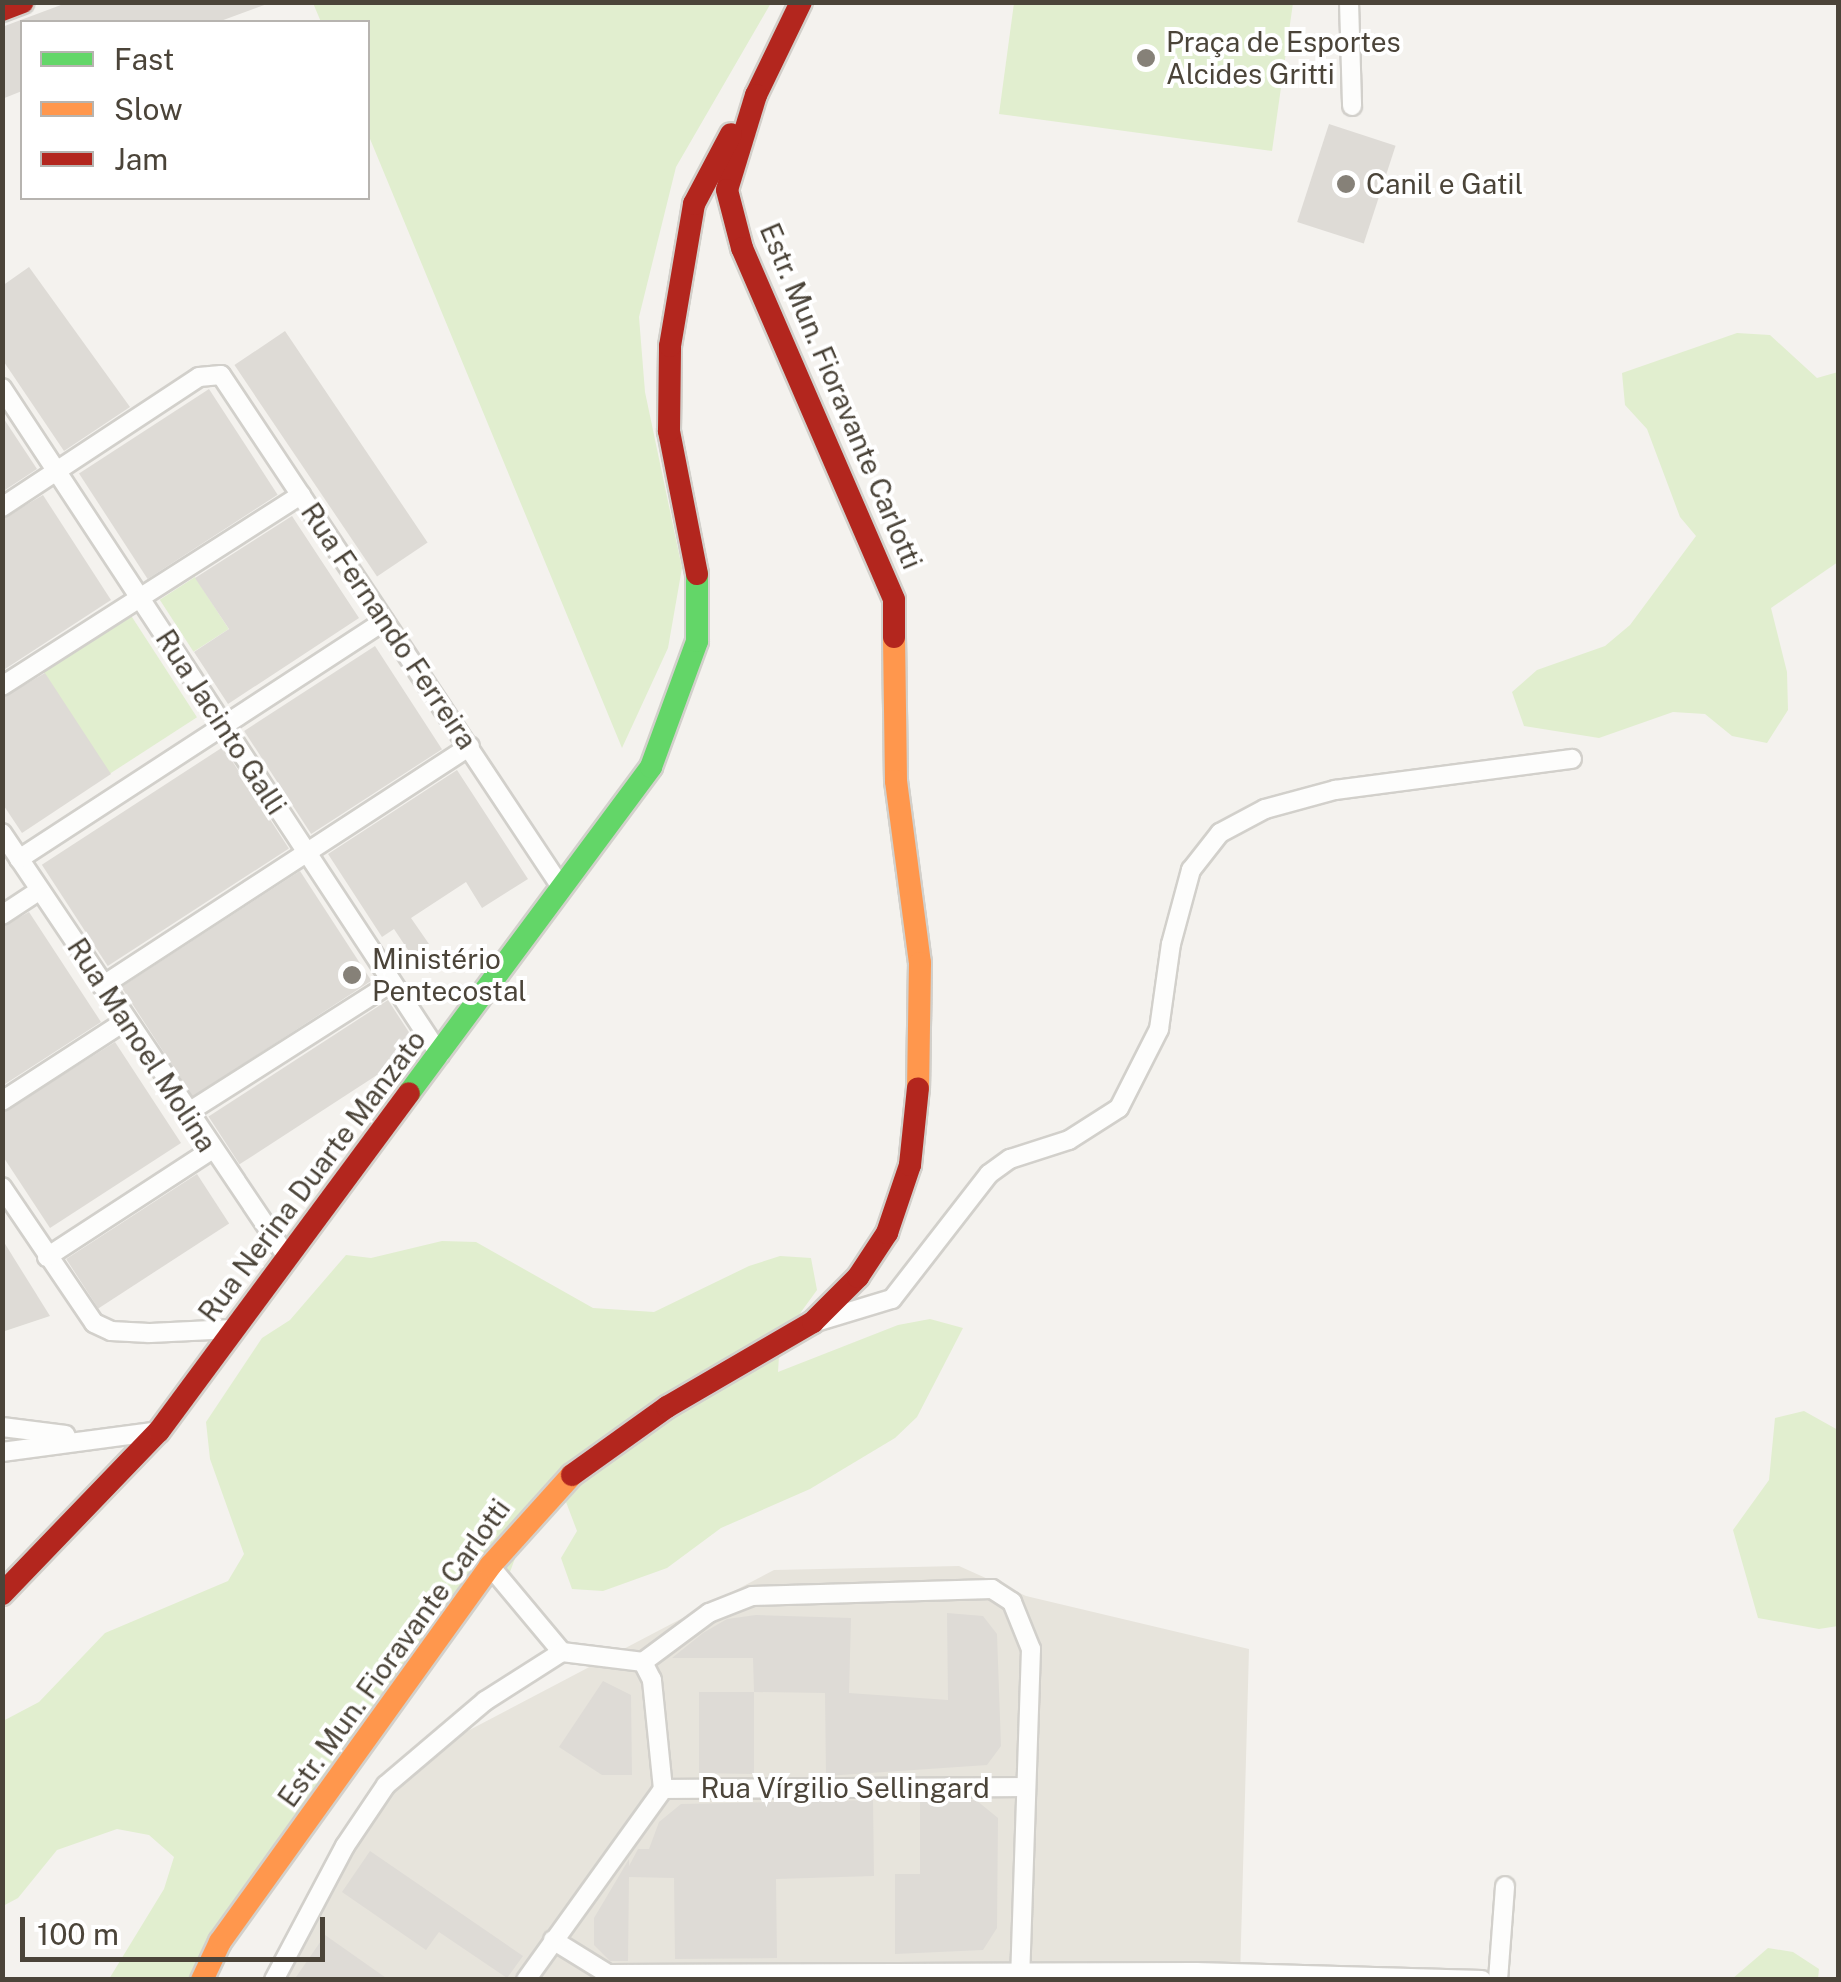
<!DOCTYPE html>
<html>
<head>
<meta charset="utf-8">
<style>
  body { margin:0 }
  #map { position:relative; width:1841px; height:1982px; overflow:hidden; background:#f4f2ee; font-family:"Public Sans",sans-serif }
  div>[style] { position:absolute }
  .residential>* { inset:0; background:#e7e4dc }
  .green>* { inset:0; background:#e1eecf; transform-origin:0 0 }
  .building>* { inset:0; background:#dedbd6; transform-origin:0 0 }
  .roads { filter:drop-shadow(2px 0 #d2d0cb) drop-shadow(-2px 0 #d2d0cb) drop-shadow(0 2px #d2d0cb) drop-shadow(0 -2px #d2d0cb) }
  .street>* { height:18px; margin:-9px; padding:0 9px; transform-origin:9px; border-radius:9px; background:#fdfdfc }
  .fast>* { height:22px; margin:-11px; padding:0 11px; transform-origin:11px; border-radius:11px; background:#63d668 }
  .slow>* { height:22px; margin:-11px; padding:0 11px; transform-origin:11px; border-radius:11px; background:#ff974d }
  .jam>* { height:22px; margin:-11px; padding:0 11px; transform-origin:11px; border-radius:11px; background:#b3261e }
  .dots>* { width:28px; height:28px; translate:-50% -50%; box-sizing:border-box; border:5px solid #fff; border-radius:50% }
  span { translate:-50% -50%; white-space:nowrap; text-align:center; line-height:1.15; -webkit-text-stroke:8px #fff; paint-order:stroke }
  .poi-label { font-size:28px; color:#4b4439 }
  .left { translate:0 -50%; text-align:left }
  .street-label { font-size:28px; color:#4b4439 }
  .frame { position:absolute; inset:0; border:5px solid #4b4439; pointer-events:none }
  .legend { position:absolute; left:20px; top:20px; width:350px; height:180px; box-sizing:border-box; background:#fff; border:2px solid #b7b4b0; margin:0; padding:12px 18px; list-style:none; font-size:30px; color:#4b4439 }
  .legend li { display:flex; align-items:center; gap:20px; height:50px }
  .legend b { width:50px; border:2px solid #b7b4b0 }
  .scale { position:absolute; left:20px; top:1917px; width:305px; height:45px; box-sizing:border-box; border:5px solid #4b4439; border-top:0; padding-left:12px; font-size:30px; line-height:35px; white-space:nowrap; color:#4b4439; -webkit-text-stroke:8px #fff; paint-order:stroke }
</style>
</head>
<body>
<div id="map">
  <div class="residential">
    <i style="clip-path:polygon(959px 1566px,1026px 1596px,1249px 1649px,1240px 1979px,270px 1980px,384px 1801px,458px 1736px,774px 1570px)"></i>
  </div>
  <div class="green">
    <i style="clip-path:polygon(313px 3px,771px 3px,676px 167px,639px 317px,645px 392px,682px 568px,668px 648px,622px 748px,368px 134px,368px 22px,321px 22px)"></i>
    <i style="clip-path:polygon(1014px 3px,1293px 3px,1272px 151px,999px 114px)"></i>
    <i style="clip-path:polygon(1737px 333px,1770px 335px,1817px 378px,1838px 372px,1838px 562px,1771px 608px,1787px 672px,1788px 710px,1767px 743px,1732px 736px,1705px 714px,1673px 712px,1599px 738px,1524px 726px,1512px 692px,1537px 670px,1605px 646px,1630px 625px,1696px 536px,1680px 517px,1647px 429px,1625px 405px,1622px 373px)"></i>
    <i style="left:195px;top:577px;width:62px;height:42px;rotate:57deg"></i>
    <i style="left:130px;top:614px;width:123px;height:104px;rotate:57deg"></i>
    <i style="clip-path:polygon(442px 1241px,476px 1242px,593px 1308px,654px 1312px,749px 1266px,780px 1256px,811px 1258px,817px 1290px,780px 1341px,778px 1372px,898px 1325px,930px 1319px,963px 1328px,917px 1417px,895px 1438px,810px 1489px,721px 1528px,667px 1568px,603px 1591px,572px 1589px,561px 1558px,577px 1531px,566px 1502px,521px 1542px,510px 1572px,481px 1586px,207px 1979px,109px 1979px,164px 1889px,174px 1857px,149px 1835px,117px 1829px,57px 1850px,18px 1898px,3px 1906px,3px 1721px,39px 1702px,105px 1633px,228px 1581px,244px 1554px,210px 1459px,206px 1422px,262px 1338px,290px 1320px,346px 1255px,371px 1258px)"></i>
    <i style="clip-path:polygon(1804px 1411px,1838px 1430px,1838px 1626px,1819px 1629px,1758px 1618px,1733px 1530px,1769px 1480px,1775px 1418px)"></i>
    <i style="clip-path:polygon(1768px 1948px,1793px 1952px,1819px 1969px,1818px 1979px,1732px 1979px)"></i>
  </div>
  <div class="building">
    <i style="clip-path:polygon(69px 2px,267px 2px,267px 4px,218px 22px,22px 22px,22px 91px,2px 99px,2px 27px)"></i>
    <i style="left:1329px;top:124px;width:70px;height:103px;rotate:18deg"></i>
    <i style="clip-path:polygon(29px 267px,130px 407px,64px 451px,2px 359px,2px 286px)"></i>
    <i style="left:285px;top:331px;width:255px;height:61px;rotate:56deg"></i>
    <i style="left:209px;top:389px;width:126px;height:155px;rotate:57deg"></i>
    <i style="clip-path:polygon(2px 416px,37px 469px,2px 492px)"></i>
    <i style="clip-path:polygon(43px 495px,111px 600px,2px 671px,2px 519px)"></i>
    <i style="clip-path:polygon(292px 516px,359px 618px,228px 704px,194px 652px,229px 629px,195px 578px)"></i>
    <i style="left:375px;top:646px;width:123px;height:156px;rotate:57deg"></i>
    <i style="clip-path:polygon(45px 673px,111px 774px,22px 833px,2px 803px,2px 698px)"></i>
    <i style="left:223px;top:747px;width:121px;height:216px;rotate:57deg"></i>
    <i style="clip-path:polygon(457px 770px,528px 879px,482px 908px,466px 882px,411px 918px,429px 944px,412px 956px,394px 929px,382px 937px,328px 854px)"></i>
    <i style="left:300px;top:871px;width:131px;height:213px;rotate:57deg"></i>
    <i style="clip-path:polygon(29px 912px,101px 1022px,2px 1086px,2px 927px)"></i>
    <i style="left:388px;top:1000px;width:57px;height:214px;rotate:57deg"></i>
    <i style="clip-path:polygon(115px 1042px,181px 1143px,50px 1228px,2px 1155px,2px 1113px)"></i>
    <i style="left:197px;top:1174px;width:59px;height:156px;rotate:57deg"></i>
    <i style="clip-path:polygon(2px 1239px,50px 1316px,2px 1332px)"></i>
    <i style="clip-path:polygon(947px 1613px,983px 1616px,997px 1634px,1001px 1746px,987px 1765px,826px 1776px,825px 1693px,754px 1692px,754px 1774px,699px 1773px,699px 1692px,754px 1692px,753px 1658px,672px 1658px,703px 1633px,727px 1619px,756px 1615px,851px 1618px,849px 1693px,948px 1700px)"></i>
    <i style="clip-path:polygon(603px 1681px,631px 1695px,632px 1775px,602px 1775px,559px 1747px)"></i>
    <i style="clip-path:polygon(873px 1800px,874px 1876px,776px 1879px,777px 1958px,675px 1959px,674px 1878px,629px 1877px,628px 1961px,610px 1961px,594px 1945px,594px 1918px,629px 1859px,629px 1866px,638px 1849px,649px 1849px,659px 1822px,681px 1804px)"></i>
    <i style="clip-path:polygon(920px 1800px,976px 1800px,998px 1818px,997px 1928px,983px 1950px,895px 1954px,895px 1874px,920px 1874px)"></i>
    <i style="clip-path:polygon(370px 1851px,523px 1956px,507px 1978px,439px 1932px,426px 1950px,342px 1892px)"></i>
    <i style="clip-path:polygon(325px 1935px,389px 1980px,294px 1980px)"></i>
  </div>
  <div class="roads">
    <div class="street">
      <i style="left:1349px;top:2px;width:104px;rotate:88.3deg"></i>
      <i style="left:2px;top:388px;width:798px;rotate:56.71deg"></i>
      <i style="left:2px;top:507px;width:236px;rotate:-33.4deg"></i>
      <i style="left:199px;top:377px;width:22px;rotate:-5deg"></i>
      <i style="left:221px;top:375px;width:615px;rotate:56.41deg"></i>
      <i style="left:2px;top:686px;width:355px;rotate:-32.6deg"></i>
      <i style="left:2px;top:833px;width:507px;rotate:56.09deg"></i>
      <i style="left:19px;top:859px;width:436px;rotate:-33.1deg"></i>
      <i style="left:2px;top:915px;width:45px;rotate:-33.3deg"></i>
      <i style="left:102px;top:986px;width:439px;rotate:-33.1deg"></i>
      <i style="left:2px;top:1101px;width:147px;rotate:-33deg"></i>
      <i style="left:187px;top:1113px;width:242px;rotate:-32.5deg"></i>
      <i style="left:2px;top:1187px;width:164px;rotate:55.9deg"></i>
      <i style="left:94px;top:1323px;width:19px;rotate:25deg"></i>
      <i style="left:111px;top:1331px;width:38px;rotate:3deg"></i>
      <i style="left:149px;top:1333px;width:85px;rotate:-2.7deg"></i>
      <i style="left:47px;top:1257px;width:196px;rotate:-33.1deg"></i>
      <i style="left:819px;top:1321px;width:76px;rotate:-16.8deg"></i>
      <i style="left:892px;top:1299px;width:158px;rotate:-52.2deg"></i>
      <i style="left:989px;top:1174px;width:26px;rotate:-36deg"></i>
      <i style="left:1010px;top:1159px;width:62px;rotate:-17.9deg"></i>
      <i style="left:1069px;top:1140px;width:59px;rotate:-32.6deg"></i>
      <i style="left:1119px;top:1108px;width:89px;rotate:-63.1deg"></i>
      <i style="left:1159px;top:1029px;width:86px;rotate:-82deg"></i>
      <i style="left:1171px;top:944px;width:77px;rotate:-74.9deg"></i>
      <i style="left:1191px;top:870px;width:47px;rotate:-51.9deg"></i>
      <i style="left:1220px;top:833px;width:51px;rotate:-28.1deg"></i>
      <i style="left:1265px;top:809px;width:73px;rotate:-15.2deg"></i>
      <i style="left:1335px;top:790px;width:239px;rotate:-7.5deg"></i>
      <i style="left:2px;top:1427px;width:64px;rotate:7.1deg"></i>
      <i style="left:2px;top:1452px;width:158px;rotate:-7.6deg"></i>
      <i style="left:490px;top:1566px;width:112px;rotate:50.1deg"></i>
      <i style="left:562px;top:1652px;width:82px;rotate:7deg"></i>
      <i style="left:643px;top:1662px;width:82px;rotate:-36.6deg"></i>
      <i style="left:709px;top:1613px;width:46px;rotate:-21.6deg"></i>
      <i style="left:752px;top:1596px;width:240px;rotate:-1.7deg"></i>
      <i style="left:992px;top:1589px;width:24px;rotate:33deg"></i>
      <i style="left:1012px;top:1602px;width:51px;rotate:68deg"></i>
      <i style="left:1031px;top:1649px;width:331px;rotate:91.9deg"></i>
      <i style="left:663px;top:1789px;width:363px;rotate:-0.3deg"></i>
      <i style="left:553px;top:1940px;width:65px;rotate:31.7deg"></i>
      <i style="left:608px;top:1974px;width:588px;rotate:-0.19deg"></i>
      <i style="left:1196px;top:1972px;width:286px;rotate:1.6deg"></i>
      <i style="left:274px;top:1980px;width:152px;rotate:-62.1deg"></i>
      <i style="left:345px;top:1846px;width:73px;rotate:-56.1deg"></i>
      <i style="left:386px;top:1785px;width:130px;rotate:-40.3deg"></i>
      <i style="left:485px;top:1701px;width:91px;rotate:-32.5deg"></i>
      <i style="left:526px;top:1980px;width:235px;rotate:-54.3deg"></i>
      <i style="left:663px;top:1789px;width:110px;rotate:-95.8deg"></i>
      <i style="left:652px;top:1680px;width:20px;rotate:-117deg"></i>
      <i style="left:1498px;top:1980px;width:94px;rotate:-85.7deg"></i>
    </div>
    <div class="fast">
      <i style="left:409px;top:1093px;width:406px;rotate:-53.4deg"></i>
      <i style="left:651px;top:767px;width:134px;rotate:-69.9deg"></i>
      <i style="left:697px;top:641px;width:67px;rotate:-90deg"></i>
    </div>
    <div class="slow">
      <i style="left:894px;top:637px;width:144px;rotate:89.2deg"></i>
      <i style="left:896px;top:781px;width:184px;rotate:82.5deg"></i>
      <i style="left:920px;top:963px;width:125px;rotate:90.9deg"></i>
      <i style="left:202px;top:1980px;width:42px;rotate:-64.7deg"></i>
      <i style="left:220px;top:1942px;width:463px;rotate:-54.3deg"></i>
      <i style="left:490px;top:1566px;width:122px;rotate:-48deg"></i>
    </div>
    <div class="jam">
      <i style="left:801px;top:2px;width:103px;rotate:115.8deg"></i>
      <i style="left:756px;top:95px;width:99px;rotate:107deg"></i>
      <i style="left:727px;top:190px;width:60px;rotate:75.5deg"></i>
      <i style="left:742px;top:248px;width:383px;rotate:66.6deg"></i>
      <i style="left:894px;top:600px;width:37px;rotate:90deg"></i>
      <i style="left:2px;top:10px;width:22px;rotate:-21deg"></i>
      <i style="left:697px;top:574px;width:146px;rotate:-101.1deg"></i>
      <i style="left:669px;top:431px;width:85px;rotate:-89.3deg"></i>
      <i style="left:670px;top:346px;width:144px;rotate:-80.4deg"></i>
      <i style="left:694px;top:204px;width:79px;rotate:-62.1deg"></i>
      <i style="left:572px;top:1475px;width:117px;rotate:-35.6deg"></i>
      <i style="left:667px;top:1407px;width:169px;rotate:-30.2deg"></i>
      <i style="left:813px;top:1322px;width:64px;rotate:-45deg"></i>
      <i style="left:858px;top:1277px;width:53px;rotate:-56.6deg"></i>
      <i style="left:887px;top:1233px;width:72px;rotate:-71.3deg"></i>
      <i style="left:910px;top:1165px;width:77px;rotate:-84.1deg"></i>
      <i style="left:2px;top:1594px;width:226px;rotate:-46.1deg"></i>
      <i style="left:159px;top:1431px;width:420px;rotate:-53.5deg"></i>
    </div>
  </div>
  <div class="dots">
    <i style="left:1146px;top:58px;background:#868178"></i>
    <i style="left:1346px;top:184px;background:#868178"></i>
    <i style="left:352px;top:975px;background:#868178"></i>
  </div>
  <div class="poi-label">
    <span class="left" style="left:1166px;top:58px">Praça de Esportes<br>Alcides Gritti</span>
    <span class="left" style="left:1366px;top:184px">Canil e Gatil</span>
    <span class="left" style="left:372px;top:975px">Ministério<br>Pentecostal</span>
  </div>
  <div class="street-label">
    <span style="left:841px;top:396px;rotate:67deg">Estr. Mun. Fioravante Carlotti</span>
    <span style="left:389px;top:626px;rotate:56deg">Rua Fernando Ferreira</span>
    <span style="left:221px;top:722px;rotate:57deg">Rua Jacinto Galli</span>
    <span style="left:142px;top:1045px;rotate:57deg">Rua Manoel Molina</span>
    <span style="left:312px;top:1176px;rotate:-53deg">Rua Nerina Duarte Manzato</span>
    <span style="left:394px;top:1653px;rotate:-54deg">Estr. Mun. Fioravante Carlotti</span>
    <span style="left:845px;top:1788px">Rua Vírgilio Sellingard</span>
  </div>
  <div class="frame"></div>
  <ul class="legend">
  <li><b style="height:12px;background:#63d668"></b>Fast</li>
  <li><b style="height:12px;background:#ff974d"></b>Slow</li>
  <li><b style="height:12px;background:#b3261e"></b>Jam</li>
  </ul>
  <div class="scale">100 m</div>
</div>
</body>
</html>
